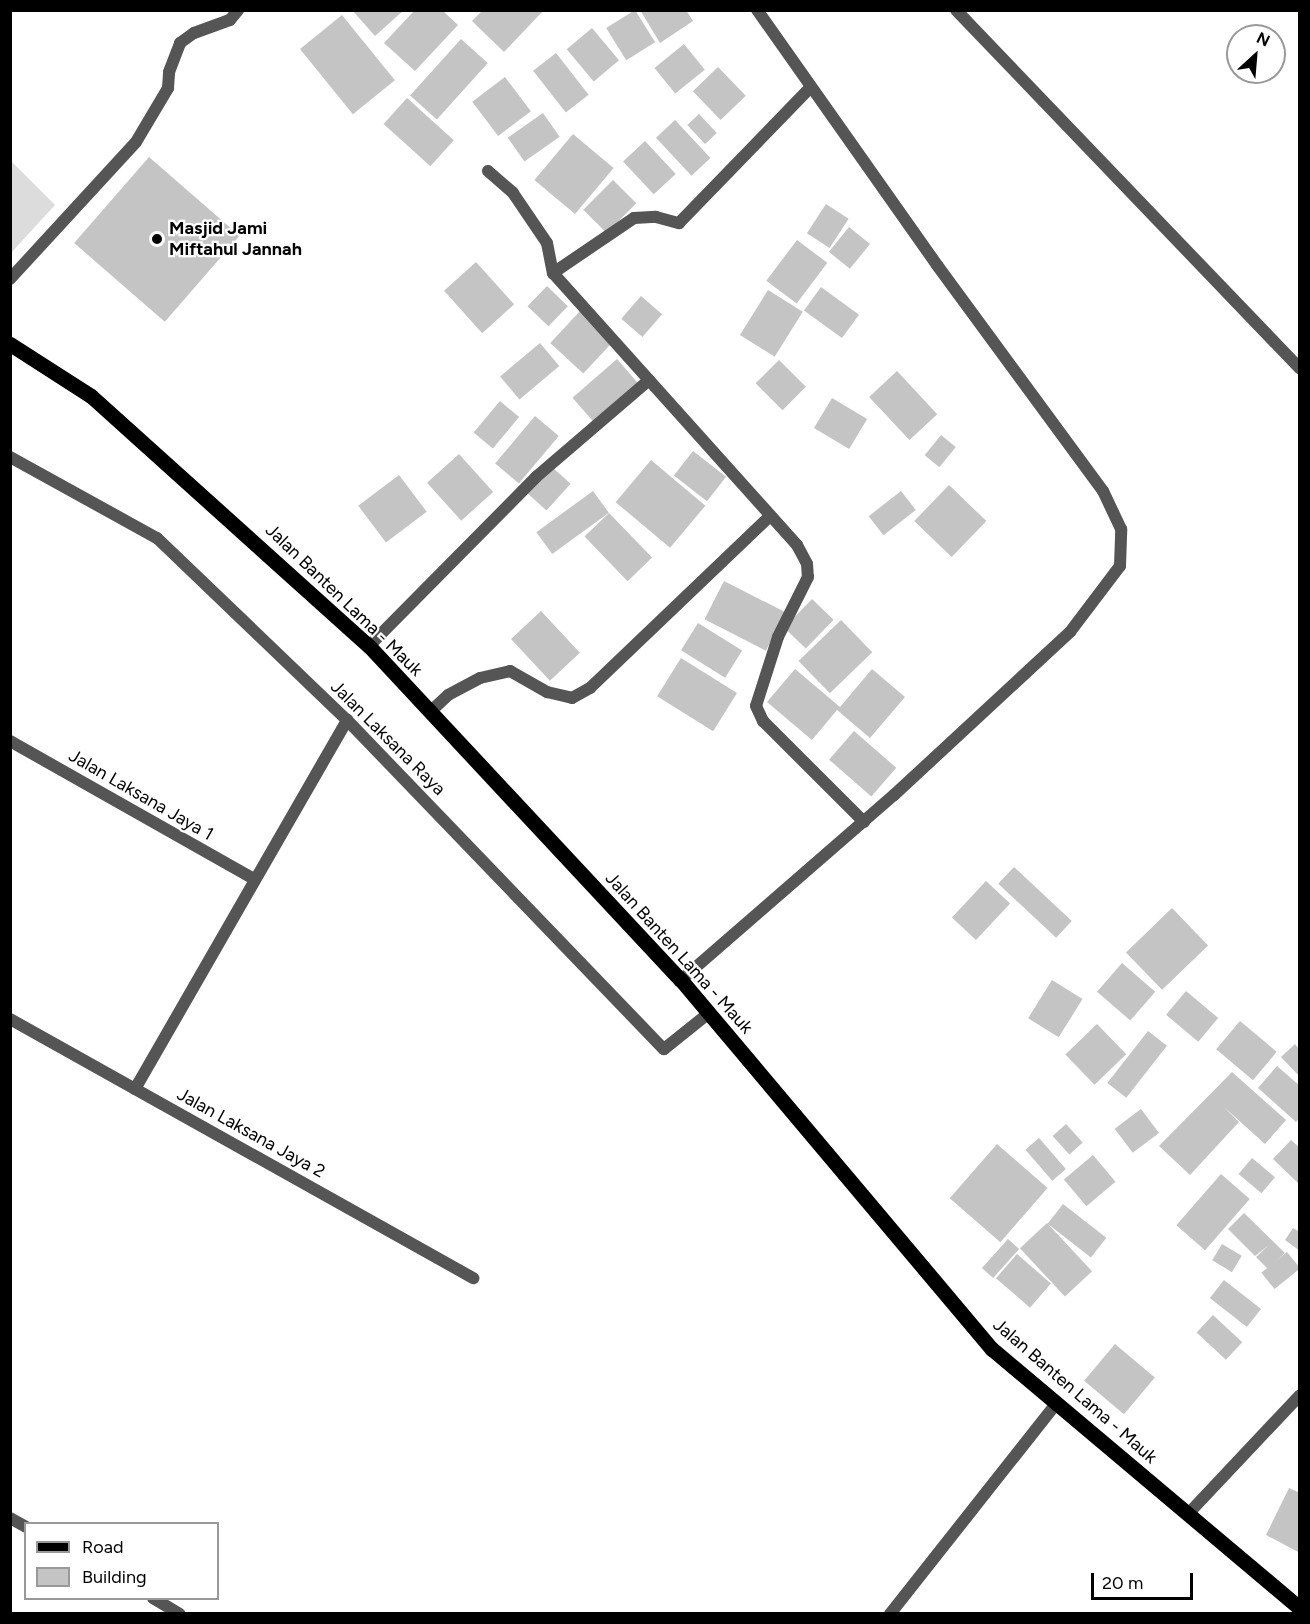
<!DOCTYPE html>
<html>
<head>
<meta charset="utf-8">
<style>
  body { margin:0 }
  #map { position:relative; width:1310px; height:1624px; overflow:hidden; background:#fff; font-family:Figtree,sans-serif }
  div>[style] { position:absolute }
  .green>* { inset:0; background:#dcdcdc }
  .building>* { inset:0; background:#c4c4c4; transform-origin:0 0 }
  .service>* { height:12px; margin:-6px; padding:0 6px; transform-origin:6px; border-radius:6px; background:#555 }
  .minor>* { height:12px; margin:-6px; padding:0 6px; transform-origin:6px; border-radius:6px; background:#555 }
  .primary>* { height:15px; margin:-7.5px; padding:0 7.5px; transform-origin:7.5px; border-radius:7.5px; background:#000 }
  .dots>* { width:16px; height:16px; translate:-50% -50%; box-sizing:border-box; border:3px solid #fff; border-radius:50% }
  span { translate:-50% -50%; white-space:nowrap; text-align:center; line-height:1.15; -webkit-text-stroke:4.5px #fff; paint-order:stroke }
  .poi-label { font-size:18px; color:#000; font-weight:700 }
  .left { translate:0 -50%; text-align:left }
  .street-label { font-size:18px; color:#000 }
  .frame { position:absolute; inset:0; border:12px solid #000; pointer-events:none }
  .legend { position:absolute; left:24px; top:1522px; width:195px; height:78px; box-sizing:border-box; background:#fff; border:2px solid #999; margin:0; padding:8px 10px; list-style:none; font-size:18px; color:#000 }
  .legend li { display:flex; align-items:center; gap:12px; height:30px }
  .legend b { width:30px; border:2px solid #999 }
  .north { position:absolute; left:1226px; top:24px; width:60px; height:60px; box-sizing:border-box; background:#fff; border:2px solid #999; border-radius:50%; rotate:26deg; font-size:16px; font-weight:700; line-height:24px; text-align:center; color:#000 }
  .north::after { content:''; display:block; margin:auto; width:21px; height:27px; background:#000; clip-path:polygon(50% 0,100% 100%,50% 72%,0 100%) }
  .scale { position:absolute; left:1091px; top:1573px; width:102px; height:27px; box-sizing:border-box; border:3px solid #000; border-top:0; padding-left:8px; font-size:18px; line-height:21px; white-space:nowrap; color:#000; -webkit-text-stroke:4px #fff; paint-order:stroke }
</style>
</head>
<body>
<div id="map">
  <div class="green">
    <i style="clip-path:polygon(10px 160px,55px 205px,11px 253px,10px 253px)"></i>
  </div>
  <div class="building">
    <i style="clip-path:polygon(352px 10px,404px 10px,375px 36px)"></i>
    <i style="clip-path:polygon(415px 10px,442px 10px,458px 25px,415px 71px,384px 43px)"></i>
    <i style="clip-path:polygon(483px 10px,544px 10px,504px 52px,472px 21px)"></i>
    <i style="left:635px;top:10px;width:38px;height:34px;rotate:58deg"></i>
    <i style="clip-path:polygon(640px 10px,686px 10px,693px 21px,660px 43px)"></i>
    <i style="left:342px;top:15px;width:84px;height:54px;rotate:51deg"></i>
    <i style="left:592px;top:28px;width:42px;height:33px;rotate:50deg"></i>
    <i style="left:461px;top:39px;width:36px;height:76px;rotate:42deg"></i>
    <i style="left:684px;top:44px;width:33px;height:38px;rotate:51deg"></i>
    <i style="left:556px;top:53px;width:53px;height:29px;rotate:52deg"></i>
    <i style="left:718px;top:67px;width:40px;height:35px;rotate:46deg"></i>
    <i style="left:505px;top:77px;width:43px;height:41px;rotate:53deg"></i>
    <i style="left:407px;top:98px;width:63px;height:35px;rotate:42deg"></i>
    <i style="left:543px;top:113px;width:29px;height:43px;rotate:55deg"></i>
    <i style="left:699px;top:114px;width:26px;height:16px;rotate:47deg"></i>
    <i style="left:675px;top:120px;width:52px;height:26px;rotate:47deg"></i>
    <i style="left:573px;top:134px;width:53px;height:60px;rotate:40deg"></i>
    <i style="left:645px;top:141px;width:45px;height:30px;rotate:47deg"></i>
    <i style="left:149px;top:157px;width:120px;height:114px;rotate:41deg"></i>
    <i style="left:613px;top:180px;width:33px;height:42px;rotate:45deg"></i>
    <i style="left:826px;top:204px;width:27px;height:35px;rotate:33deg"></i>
    <i style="left:849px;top:227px;width:27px;height:32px;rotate:39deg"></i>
    <i style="left:797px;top:240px;width:38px;height:51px;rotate:37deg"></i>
    <i style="left:476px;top:262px;width:57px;height:43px;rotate:48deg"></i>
    <i style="left:547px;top:286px;width:29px;height:28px;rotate:44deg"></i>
    <i style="left:821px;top:287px;width:47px;height:29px;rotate:36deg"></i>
    <i style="left:768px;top:290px;width:41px;height:53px;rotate:32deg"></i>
    <i style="left:641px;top:296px;width:28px;height:30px;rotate:41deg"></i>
    <i style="left:581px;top:310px;width:45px;height:45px;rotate:43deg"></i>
    <i style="left:540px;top:343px;width:30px;height:52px;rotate:50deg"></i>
    <i style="left:617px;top:359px;width:32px;height:59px;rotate:49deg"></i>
    <i style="left:779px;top:360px;width:38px;height:33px;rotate:45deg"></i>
    <i style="left:897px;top:371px;width:59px;height:38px;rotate:47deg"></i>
    <i style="left:832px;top:398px;width:41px;height:35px;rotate:31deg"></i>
    <i style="left:500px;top:401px;width:25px;height:41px;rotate:40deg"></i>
    <i style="left:535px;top:416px;width:31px;height:62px;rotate:40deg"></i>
    <i style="left:941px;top:435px;width:19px;height:26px;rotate:39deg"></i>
    <i style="left:693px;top:451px;width:42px;height:31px;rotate:38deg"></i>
    <i style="left:459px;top:454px;width:51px;height:43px;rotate:48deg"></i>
    <i style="left:651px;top:460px;width:71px;height:55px;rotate:40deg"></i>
    <i style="left:552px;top:467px;width:25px;height:36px;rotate:42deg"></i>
    <i style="left:399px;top:475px;width:46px;height:51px;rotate:53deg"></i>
    <i style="left:949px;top:485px;width:52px;height:50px;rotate:44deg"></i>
    <i style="left:593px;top:491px;width:27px;height:70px;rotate:54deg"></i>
    <i style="left:901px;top:491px;width:24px;height:41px;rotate:52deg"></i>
    <i style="left:609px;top:513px;width:62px;height:34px;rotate:46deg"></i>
    <i style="left:724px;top:581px;width:69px;height:43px;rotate:27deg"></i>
    <i style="left:812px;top:599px;width:30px;height:40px;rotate:44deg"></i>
    <i style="left:541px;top:611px;width:57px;height:41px;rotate:47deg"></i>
    <i style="left:841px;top:620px;width:45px;height:59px;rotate:46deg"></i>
    <i style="left:698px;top:623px;width:52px;height:32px;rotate:32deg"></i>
    <i style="left:681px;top:658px;width:66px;height:45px;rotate:32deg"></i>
    <i style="clip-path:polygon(795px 669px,840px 707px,872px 669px,905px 697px,870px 738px,837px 710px,812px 740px,767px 702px)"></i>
    <i style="left:854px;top:731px;width:56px;height:38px;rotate:41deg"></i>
    <i style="left:1014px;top:867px;width:79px;height:23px;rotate:43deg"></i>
    <i style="left:986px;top:881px;width:33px;height:50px;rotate:43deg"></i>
    <i style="left:1172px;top:908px;width:52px;height:64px;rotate:46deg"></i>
    <i style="left:1122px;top:963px;width:44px;height:38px;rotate:41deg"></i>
    <i style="left:1052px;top:980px;width:36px;height:45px;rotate:32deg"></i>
    <i style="left:1186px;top:991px;width:42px;height:31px;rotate:40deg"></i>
    <i style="left:1240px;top:1021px;width:48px;height:37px;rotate:40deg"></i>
    <i style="left:1097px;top:1024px;width:42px;height:44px;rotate:46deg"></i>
    <i style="left:1148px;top:1031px;width:24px;height:66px;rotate:38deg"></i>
    <i style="clip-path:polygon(1295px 1044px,1300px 1050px,1300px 1077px,1281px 1057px)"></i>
    <i style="clip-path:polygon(1277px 1066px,1300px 1086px,1300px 1118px,1296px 1122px,1258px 1088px)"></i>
    <i style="clip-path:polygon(1232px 1072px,1286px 1120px,1265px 1144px,1224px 1107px,1239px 1122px,1190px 1175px,1159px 1146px)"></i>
    <i style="left:1141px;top:1109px;width:30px;height:33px;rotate:53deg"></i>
    <i style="left:1066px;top:1124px;width:25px;height:18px;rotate:48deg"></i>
    <i style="left:1039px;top:1138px;width:41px;height:18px;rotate:49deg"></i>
    <i style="clip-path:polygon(1291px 1140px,1300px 1148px,1300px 1185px,1273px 1159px)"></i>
    <i style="left:997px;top:1144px;width:67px;height:72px;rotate:41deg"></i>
    <i style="left:1093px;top:1155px;width:35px;height:38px;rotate:50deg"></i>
    <i style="left:1252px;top:1158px;width:30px;height:21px;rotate:40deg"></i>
    <i style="left:1221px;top:1174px;width:38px;height:68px;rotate:41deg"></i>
    <i style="left:1063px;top:1204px;width:55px;height:25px;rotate:38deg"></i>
    <i style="clip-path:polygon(1244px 1213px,1285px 1253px,1268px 1269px,1256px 1257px,1269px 1245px,1255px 1256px,1228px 1229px)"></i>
    <i style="left:1047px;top:1223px;width:66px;height:37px;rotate:47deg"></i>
    <i style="clip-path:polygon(1293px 1228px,1300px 1232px,1300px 1251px,1285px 1240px)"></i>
    <i style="left:1008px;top:1239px;width:15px;height:39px;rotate:42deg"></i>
    <i style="left:1222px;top:1244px;width:23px;height:19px;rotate:31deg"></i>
    <i style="left:1287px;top:1252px;width:21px;height:33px;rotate:51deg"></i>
    <i style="left:1017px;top:1254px;width:45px;height:32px;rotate:41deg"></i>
    <i style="left:1224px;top:1280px;width:47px;height:23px;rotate:38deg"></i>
    <i style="left:1213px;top:1315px;width:40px;height:24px;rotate:43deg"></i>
    <i style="left:1115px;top:1344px;width:52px;height:48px;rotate:40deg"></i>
    <i style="clip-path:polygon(1289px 1488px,1300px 1493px,1300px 1553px,1266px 1535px)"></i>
  </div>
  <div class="service">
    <i style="left:956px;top:10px;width:497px;rotate:46.2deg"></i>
    <i style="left:10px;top:457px;width:168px;rotate:28.9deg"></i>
    <i style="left:157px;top:538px;width:263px;rotate:43.8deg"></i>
    <i style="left:347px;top:720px;width:457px;rotate:46.1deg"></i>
    <i style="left:664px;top:1049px;width:58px;rotate:-38.7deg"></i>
    <i style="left:10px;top:741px;width:280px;rotate:29.5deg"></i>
    <i style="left:10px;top:1019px;width:531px;rotate:29.22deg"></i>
    <i style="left:135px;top:1089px;width:426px;rotate:-60.1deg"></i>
    <i style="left:1188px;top:1514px;width:163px;rotate:-46.7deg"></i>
    <i style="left:10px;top:1518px;width:18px;rotate:29deg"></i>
    <i style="left:153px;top:1598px;width:31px;rotate:31deg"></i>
    <i style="left:890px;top:1614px;width:268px;rotate:-51.7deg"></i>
  </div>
  <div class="minor">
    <i style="left:488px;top:171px;width:33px;rotate:41deg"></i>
    <i style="left:513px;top:193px;width:60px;rotate:55.8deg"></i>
    <i style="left:547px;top:243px;width:31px;rotate:79deg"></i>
    <i style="left:553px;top:273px;width:365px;rotate:48.1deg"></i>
    <i style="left:797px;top:545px;width:21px;rotate:62deg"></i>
    <i style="left:807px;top:564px;width:13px;rotate:86deg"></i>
    <i style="left:808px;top:577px;width:67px;rotate:116.6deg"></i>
    <i style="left:778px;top:637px;width:72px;rotate:107.7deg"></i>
    <i style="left:756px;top:706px;width:17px;rotate:65deg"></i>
    <i style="left:763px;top:721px;width:143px;rotate:45deg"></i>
    <i style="left:553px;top:273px;width:98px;rotate:-34.2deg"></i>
    <i style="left:634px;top:218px;width:22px;rotate:-3deg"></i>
    <i style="left:656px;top:217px;width:24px;rotate:15deg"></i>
    <i style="left:679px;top:223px;width:188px;rotate:-45.9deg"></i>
    <i style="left:10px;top:279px;width:186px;rotate:-47.4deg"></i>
    <i style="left:136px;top:142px;width:63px;rotate:-59.3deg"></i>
    <i style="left:168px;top:88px;width:16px;rotate:-86deg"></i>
    <i style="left:169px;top:72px;width:31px;rotate:-69deg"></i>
    <i style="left:180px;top:43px;width:17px;rotate:-36deg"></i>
    <i style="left:194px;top:33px;width:38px;rotate:-20deg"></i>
    <i style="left:230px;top:20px;width:13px;rotate:-51deg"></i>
    <i style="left:369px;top:646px;width:238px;rotate:-45.3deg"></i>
    <i style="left:536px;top:477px;width:149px;rotate:-40.6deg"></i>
    <i style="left:430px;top:712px;width:25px;rotate:-43deg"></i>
    <i style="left:448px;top:695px;width:36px;rotate:-28deg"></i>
    <i style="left:480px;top:678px;width:31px;rotate:-13deg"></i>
    <i style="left:510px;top:671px;width:43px;rotate:29.6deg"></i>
    <i style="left:547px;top:692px;width:26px;rotate:13deg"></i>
    <i style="left:572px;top:698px;width:21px;rotate:-29deg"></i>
    <i style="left:590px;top:688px;width:249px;rotate:-43.7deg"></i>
    <i style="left:681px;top:980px;width:282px;rotate:-41deg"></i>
    <i style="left:894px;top:795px;width:240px;rotate:-42.8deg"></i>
    <i style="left:1070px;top:632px;width:83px;rotate:-52.9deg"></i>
    <i style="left:1120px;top:566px;width:37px;rotate:-88deg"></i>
    <i style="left:1121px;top:529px;width:42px;rotate:-115.3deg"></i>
    <i style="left:1103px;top:491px;width:280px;rotate:-126.3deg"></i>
    <i style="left:937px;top:265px;width:312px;rotate:-125.2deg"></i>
  </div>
  <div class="primary">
    <i style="left:10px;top:344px;width:96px;rotate:32.7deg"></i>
    <i style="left:91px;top:396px;width:374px;rotate:42deg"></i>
    <i style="left:369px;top:646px;width:457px;rotate:47deg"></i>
    <i style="left:681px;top:980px;width:483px;rotate:49.9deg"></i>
    <i style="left:992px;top:1349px;width:402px;rotate:40.1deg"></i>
  </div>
  <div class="dots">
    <i style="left:157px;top:239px;background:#000"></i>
  </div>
  <div class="poi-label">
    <span class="left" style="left:169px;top:239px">Masjid Jami<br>Miftahul Jannah</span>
  </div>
  <div class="street-label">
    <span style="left:344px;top:600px;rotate:44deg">Jalan Banten Lama - Mauk</span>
    <span style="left:388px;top:738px;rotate:45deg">Jalan Laksana Raya</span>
    <span style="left:141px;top:795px;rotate:30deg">Jalan Laksana Jaya 1</span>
    <span style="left:679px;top:953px;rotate:48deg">Jalan Banten Lama - Mauk</span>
    <span style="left:251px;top:1133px;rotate:29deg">Jalan Laksana Jaya 2</span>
    <span style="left:1075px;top:1391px;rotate:41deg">Jalan Banten Lama - Mauk</span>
  </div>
  <div class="frame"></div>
  <ul class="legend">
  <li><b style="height:8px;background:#000"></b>Road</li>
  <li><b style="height:16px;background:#c4c4c4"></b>Building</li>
  </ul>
  <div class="north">N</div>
  <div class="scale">20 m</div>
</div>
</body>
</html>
